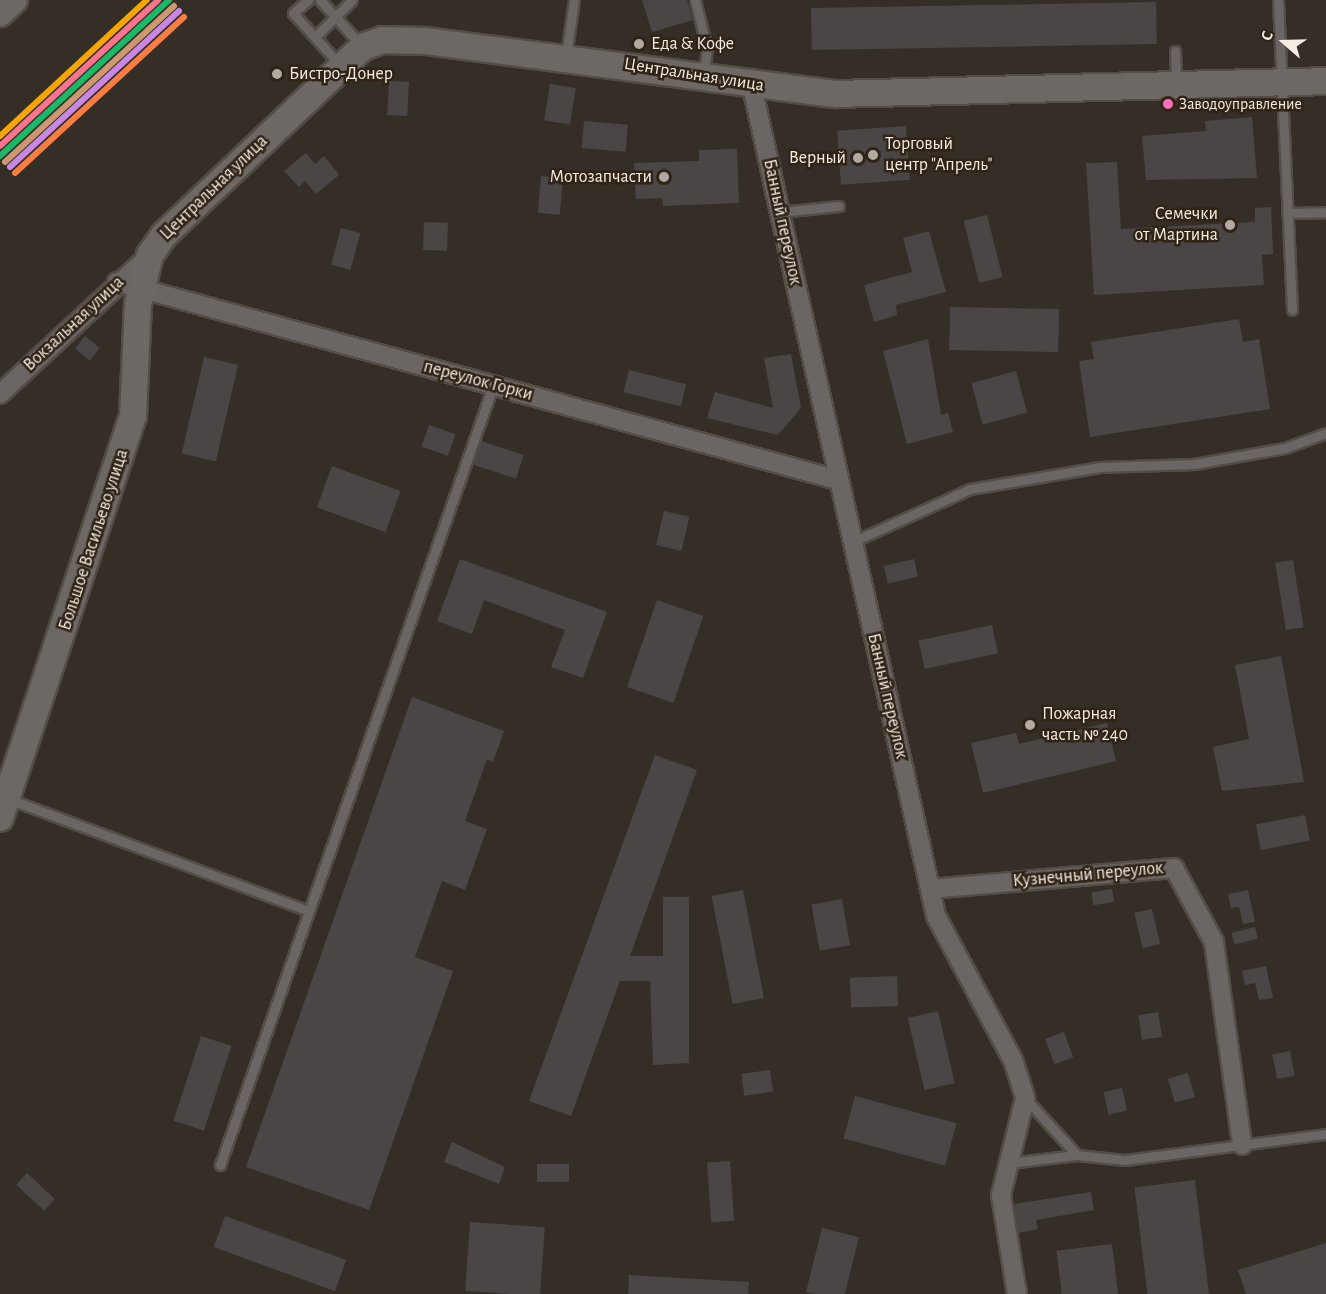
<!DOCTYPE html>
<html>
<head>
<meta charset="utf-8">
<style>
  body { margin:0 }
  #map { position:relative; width:1326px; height:1294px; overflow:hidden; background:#352e27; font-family:"Alegreya Sans",sans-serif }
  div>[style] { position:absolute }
  .building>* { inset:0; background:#4a4646; transform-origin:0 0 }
  .roads { filter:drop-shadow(2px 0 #534d46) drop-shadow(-2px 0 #534d46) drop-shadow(0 2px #534d46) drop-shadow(0 -2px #534d46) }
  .service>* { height:9px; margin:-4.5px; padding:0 4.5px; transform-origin:4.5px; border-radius:4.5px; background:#6b6563 }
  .minor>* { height:18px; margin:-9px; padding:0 9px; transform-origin:9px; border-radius:9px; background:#6b6563 }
  .secondary>* { height:26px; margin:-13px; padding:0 13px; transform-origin:13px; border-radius:13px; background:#6d6864 }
  .rail-1>* { height:6px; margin:-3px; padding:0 3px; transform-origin:3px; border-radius:3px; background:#1ab867 }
  .rail-2>* { height:6px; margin:-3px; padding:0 3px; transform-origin:3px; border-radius:3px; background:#cd976f }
  .rail-3>* { height:6px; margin:-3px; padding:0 3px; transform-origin:3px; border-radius:3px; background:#fc738d }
  .rail-4>* { height:6px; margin:-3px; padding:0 3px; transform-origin:3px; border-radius:3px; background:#c787e3 }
  .rail-5>* { height:6px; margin:-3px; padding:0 3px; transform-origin:3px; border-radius:3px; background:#f7a600 }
  .rail-6>* { height:6px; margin:-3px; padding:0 3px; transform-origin:3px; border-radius:3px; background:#f77d43 }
  .dots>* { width:16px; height:16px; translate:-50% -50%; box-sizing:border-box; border:3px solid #302417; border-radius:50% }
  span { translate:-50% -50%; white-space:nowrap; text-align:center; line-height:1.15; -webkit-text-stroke:5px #302417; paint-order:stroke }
  .bus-label { font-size:16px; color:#f5ede4 }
  .left { translate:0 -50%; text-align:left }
  .poi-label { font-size:18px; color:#f5ede4 }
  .right { translate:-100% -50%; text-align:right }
  .street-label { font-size:18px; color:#f5ede4 }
  .north { position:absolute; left:1254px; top:12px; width:60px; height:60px; -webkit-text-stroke:4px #302417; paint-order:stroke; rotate:290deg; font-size:16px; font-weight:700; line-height:24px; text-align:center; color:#f5ede4 }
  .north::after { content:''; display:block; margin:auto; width:21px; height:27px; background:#f5ede4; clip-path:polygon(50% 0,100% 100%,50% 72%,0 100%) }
</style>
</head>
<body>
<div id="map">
  <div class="building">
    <i style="clip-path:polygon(642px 0,687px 0,693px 20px,652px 32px)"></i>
    <i style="left:1156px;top:2px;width:42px;height:345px;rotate:89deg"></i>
    <i style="left:389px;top:81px;width:20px;height:34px;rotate:3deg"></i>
    <i style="left:550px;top:84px;width:26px;height:37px;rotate:9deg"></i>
    <i style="clip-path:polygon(1252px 117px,1257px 178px,1146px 180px,1142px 136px,1206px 131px,1205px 121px)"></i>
    <i style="left:584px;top:121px;width:44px;height:27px;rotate:5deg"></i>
    <i style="left:906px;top:126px;width:54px;height:69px;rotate:86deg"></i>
    <i style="clip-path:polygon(737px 149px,739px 203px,663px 206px,662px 198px,636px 199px,634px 163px,699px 161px,699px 150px)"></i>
    <i style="clip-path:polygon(306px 153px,315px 164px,324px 156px,339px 175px,316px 194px,305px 181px,299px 187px,284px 171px)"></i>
    <i style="clip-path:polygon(1117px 162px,1121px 229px,1255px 222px,1255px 208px,1271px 207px,1273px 254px,1262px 255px,1264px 285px,1094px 295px,1086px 163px)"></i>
    <i style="left:541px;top:176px;width:22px;height:37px;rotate:5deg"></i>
    <i style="left:987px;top:215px;width:64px;height:24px;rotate:76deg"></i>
    <i style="left:424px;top:222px;width:24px;height:28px;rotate:2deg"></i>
    <i style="left:341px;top:228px;width:20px;height:38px;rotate:15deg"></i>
    <i style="clip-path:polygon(929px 231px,946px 292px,896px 305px,897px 315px,874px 322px,864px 285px,912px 272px,903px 238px)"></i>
    <i style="left:950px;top:307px;width:109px;height:43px;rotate:1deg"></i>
    <i style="clip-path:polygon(1239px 319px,1243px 342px,1259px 339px,1270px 409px,1090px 437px,1079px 361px,1094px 359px,1091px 342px)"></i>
    <i style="left:85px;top:336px;width:19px;height:16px;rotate:39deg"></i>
    <i style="clip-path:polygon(928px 339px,941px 415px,948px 413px,953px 432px,907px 444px,883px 351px)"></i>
    <i style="clip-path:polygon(791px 354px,801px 408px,778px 435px,707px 418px,715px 392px,773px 408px,764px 358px)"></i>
    <i style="left:204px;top:357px;width:35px;height:99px;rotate:13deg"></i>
    <i style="left:629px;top:370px;width:59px;height:23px;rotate:14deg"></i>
    <i style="left:1016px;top:371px;width:43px;height:46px;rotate:75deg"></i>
    <i style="left:429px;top:425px;width:28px;height:23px;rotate:19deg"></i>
    <i style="left:481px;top:441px;width:45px;height:25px;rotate:18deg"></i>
    <i style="left:332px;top:466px;width:73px;height:44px;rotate:20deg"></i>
    <i style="left:664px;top:511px;width:26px;height:35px;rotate:13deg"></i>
    <i style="clip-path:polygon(460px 559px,607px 612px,583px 678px,551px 667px,565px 630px,484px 600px,472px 634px,437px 621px)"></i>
    <i style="left:914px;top:559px;width:18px;height:31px;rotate:77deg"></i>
    <i style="left:1293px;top:560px;width:68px;height:18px;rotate:81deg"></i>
    <i style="left:657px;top:600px;width:49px;height:92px;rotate:19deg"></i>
    <i style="left:992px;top:625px;width:29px;height:75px;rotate:78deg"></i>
    <i style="clip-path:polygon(1281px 656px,1304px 782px,1222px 791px,1213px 747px,1249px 739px,1235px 665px)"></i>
    <i style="clip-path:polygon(412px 697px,504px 731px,493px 762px,487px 759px,465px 821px,487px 829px,465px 890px,442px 881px,415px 957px,453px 971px,369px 1210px,246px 1167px)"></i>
    <i style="clip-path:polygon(1107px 723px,1116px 761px,983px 793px,971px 743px,1016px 733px,1019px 744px)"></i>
    <i style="clip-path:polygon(655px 755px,697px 770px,630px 956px,663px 956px,663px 897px,689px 897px,689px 1063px,653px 1065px,650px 981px,620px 981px,571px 1116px,529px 1101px)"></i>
    <i style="left:1305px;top:815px;width:26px;height:50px;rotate:79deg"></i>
    <i style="left:1112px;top:889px;width:13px;height:21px;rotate:81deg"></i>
    <i style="left:743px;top:890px;width:110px;height:32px;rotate:79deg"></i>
    <i style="clip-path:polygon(1248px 890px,1255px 922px,1243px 924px,1239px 907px,1231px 908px,1228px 894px)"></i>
    <i style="left:842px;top:899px;width:47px;height:31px;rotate:80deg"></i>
    <i style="left:1152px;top:909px;width:36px;height:18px;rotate:77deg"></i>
    <i style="left:1255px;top:927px;width:12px;height:24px;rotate:76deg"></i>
    <i style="clip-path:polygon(1266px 966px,1273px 998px,1259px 1000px,1255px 983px,1245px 985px,1242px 971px)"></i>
    <i style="left:897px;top:976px;width:30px;height:47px;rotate:88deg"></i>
    <i style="left:938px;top:1011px;width:74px;height:31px;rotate:77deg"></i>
    <i style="left:1158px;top:1012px;width:25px;height:20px;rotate:81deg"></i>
    <i style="left:1064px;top:1032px;width:27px;height:20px;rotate:70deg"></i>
    <i style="left:201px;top:1036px;width:32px;height:89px;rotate:18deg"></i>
    <i style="left:1290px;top:1051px;width:25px;height:18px;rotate:79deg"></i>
    <i style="left:770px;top:1070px;width:22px;height:29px;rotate:82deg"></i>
    <i style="left:1188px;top:1073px;width:25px;height:21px;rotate:74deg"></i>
    <i style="left:1122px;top:1088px;width:23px;height:19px;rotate:77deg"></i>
    <i style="left:855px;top:1096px;width:105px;height:44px;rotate:15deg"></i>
    <i style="clip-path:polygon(452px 1142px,505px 1167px,499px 1184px,444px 1162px)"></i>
    <i style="left:730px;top:1161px;width:60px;height:23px;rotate:86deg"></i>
    <i style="left:537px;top:1164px;width:32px;height:18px"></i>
    <i style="left:27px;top:1173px;width:38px;height:16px;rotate:43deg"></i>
    <i style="left:1195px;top:1180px;width:115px;height:61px;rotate:83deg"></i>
    <i style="clip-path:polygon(1091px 1192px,1094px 1210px,1036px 1220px,1038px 1229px,1018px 1233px,1014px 1204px)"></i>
    <i style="left:225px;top:1216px;width:129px;height:33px;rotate:20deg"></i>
    <i style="left:470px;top:1222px;width:75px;height:69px;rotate:4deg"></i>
    <i style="left:822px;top:1228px;width:38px;height:66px;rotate:14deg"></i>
    <i style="clip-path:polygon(1326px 1243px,1326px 1294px,1246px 1294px,1238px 1270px)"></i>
    <i style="left:1112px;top:1244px;width:50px;height:56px;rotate:83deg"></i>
    <i style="clip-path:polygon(629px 1275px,749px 1282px,748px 1294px,628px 1294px)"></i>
  </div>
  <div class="roads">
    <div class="service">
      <i style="left:308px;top:0;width:20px;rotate:139deg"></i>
      <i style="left:293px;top:13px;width:70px;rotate:47.9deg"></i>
      <i style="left:320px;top:0;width:61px;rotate:47.7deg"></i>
      <i style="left:695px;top:0;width:49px;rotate:76deg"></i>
      <i style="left:707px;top:48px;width:26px;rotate:97deg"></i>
      <i style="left:1278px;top:0;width:310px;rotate:87.4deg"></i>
      <i style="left:315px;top:37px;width:52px;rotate:-45deg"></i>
      <i style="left:1175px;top:51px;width:31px;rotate:88deg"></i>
      <i style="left:566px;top:56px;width:57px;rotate:-81.9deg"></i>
      <i style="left:780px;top:212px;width:59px;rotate:-5.8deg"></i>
      <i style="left:1287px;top:213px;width:39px;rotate:-1deg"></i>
      <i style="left:852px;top:542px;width:129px;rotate:-24.2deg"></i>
      <i style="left:970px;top:489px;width:132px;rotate:-9.6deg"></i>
      <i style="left:1100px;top:467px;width:94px;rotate:-1.8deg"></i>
      <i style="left:1194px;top:464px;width:92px;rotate:-10deg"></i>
      <i style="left:1285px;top:448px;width:44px;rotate:-20.1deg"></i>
      <i style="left:9px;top:799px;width:320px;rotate:20.5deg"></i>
      <i style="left:1025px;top:1098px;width:77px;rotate:47.6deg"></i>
      <i style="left:1009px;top:1163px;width:68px;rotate:-6.7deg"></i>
      <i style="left:1077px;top:1155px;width:48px;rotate:5.9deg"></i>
      <i style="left:1125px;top:1160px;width:203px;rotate:-7.4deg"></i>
      <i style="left:220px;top:1165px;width:825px;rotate:-70.69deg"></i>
    </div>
    <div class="minor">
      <i style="left:751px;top:82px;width:854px;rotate:77.49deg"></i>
      <i style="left:936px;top:916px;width:163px;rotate:61.9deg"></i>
      <i style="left:1013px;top:1060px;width:40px;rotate:72deg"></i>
      <i style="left:1025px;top:1098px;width:100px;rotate:103.9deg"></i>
      <i style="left:1001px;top:1195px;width:100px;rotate:80.8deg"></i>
      <i style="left:117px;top:282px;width:748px;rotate:15.36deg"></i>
      <i style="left:0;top:394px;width:205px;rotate:-42.8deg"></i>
      <i style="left:930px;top:889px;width:245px;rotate:-4.9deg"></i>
      <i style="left:1174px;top:868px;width:84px;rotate:61.6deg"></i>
      <i style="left:1214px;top:942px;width:205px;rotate:82.1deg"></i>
    </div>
    <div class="secondary">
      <i style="left:0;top:13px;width:19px;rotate:-43deg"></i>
      <i style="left:0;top:818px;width:422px;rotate:-71.7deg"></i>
      <i style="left:133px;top:417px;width:113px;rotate:-87.5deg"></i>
      <i style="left:138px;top:304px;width:50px;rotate:-76.2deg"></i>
      <i style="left:150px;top:255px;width:24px;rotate:-55deg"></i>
      <i style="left:164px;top:235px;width:274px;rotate:-43.4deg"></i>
      <i style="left:363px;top:47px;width:20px;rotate:-20deg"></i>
      <i style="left:382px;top:40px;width:44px;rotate:1.3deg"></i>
      <i style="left:426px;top:41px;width:412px;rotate:7.4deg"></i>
      <i style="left:835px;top:94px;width:491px;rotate:-1.5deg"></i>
    </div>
  </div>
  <div class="rail-1">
    <i style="left:0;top:156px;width:230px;rotate:-42.7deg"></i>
  </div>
  <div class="rail-2">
    <i style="left:5px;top:162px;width:230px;rotate:-42.7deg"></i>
  </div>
  <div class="rail-3">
    <i style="left:0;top:146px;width:215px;rotate:-42.7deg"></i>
  </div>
  <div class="rail-4">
    <i style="left:10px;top:167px;width:230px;rotate:-42.7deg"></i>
  </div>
  <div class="rail-5">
    <i style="left:0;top:136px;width:200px;rotate:-42.8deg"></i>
  </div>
  <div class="rail-6">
    <i style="left:15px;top:173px;width:230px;rotate:-42.7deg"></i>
  </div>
  <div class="dots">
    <i style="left:639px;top:44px;background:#b2aaa2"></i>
    <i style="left:277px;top:74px;background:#b2aaa2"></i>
    <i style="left:1168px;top:104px;background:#fb6dba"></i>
    <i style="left:873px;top:155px;background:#b2aaa2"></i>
    <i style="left:858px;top:158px;background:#b2aaa2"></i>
    <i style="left:664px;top:177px;background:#b2aaa2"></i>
    <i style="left:1230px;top:225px;background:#b2aaa2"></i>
    <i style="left:1030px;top:725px;background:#b2aaa2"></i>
  </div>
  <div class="bus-label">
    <span class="left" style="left:1179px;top:104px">Заводоуправление</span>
  </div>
  <div class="poi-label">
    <span class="left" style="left:651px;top:44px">Еда &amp; Кофе</span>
    <span class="left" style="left:289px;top:74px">Бистро-Донер</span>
    <span class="left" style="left:885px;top:155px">Торговый<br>центр "Апрель"</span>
    <span class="right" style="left:846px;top:158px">Верный</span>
    <span class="right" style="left:652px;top:177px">Мотозапчасти</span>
    <span class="right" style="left:1218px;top:225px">Семечки<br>от Мартина</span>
    <span class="left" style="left:1042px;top:725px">Пожарная<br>часть № 240</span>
  </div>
  <div class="street-label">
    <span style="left:694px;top:75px;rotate:9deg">Центральная улица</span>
    <span style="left:214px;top:188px;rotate:-44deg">Центральная улица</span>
    <span style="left:782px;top:222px;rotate:78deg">Банный переулок</span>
    <span style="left:74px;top:324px;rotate:-43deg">Вокзальная улица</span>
    <span style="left:478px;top:381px;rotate:15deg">переулок Горки</span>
    <span style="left:94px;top:540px;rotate:-72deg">Большое Васильево улица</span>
    <span style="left:887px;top:696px;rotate:77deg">Банный переулок</span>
    <span style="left:1088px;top:875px;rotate:-5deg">Кузнечный переулок</span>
  </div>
  <div class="north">С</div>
</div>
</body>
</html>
